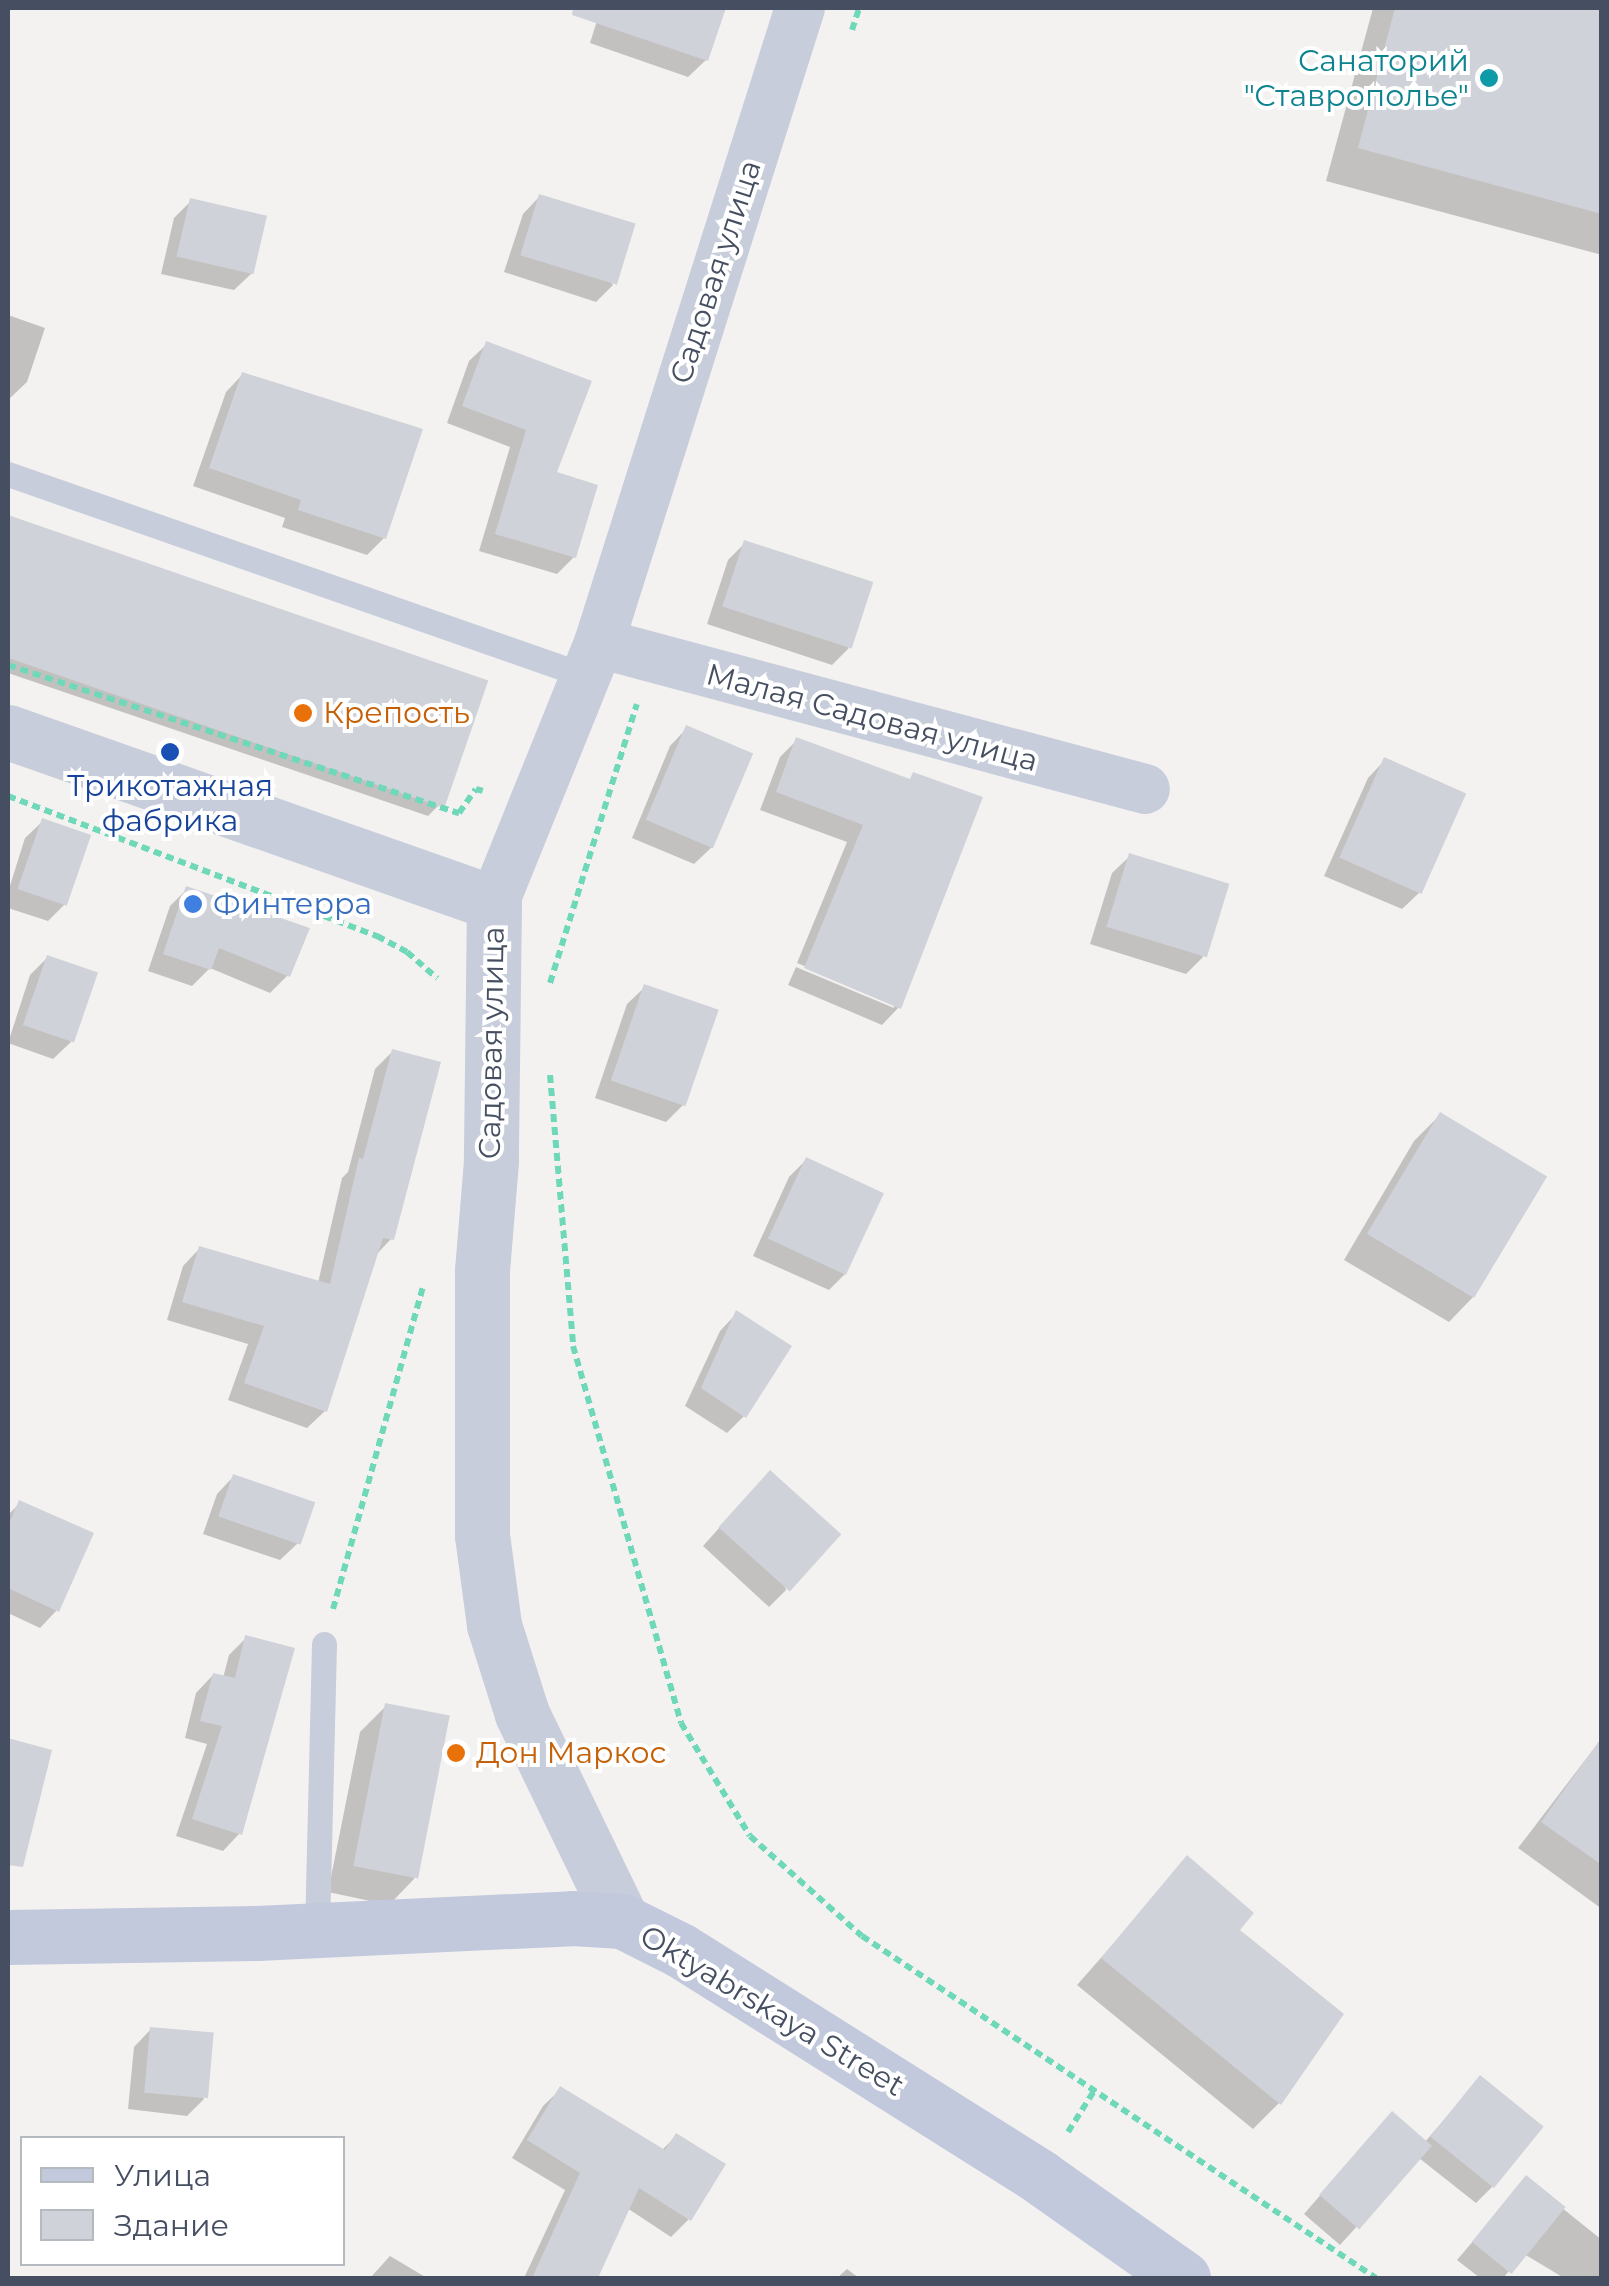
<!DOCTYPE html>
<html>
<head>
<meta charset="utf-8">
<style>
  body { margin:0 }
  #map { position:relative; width:1609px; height:2286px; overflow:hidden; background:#f4f2f1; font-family:Montserrat,sans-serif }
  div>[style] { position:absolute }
  .shadow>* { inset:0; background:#0003 }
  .building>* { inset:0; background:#d0d2d9; transform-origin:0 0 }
  .path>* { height:6px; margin-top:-3px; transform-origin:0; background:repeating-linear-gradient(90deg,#6fd8b9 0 8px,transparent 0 13px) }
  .service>* { height:25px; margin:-12.5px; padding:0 12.5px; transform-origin:12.5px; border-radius:12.5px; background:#c7cdda }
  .minor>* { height:50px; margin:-25px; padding:0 25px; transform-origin:25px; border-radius:25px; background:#c7cdda }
  .tertiary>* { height:55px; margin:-27.5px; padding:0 27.5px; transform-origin:27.5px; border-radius:27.5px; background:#c7cdda }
  .secondary>* { height:55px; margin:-27.5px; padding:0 27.5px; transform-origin:27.5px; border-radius:27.5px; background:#c2c9dc }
  .dots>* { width:28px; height:28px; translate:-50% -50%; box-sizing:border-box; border:5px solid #fff; border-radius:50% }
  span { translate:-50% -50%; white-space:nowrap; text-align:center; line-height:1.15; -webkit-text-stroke:8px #fff; paint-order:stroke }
  .culture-label { font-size:30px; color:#0d838f }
  .right { translate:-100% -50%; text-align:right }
  .street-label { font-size:30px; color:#464f61 }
  .food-label { font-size:30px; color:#c56008 }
  .left { translate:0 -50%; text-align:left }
  .transit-label { font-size:30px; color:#164399 }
  .shop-label { font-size:30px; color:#366cbe }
  .frame { position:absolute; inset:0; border:10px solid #464f61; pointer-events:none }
  .legend { position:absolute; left:20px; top:2136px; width:325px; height:130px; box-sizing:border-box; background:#fff; border:2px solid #b5b9c0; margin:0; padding:12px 18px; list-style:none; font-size:30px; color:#464f61 }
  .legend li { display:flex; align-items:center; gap:20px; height:50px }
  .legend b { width:50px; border:2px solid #b5b9c0 }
</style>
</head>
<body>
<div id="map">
  <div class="shadow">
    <i style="clip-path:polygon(601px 8px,723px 8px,706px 60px,688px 77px,590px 43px)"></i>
    <i style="clip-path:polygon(1373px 8px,1602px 10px,1602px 255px,1326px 181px)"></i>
    <i style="clip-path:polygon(540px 196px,613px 285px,596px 302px,504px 272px,523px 214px)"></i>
    <i style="clip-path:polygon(191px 201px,252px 273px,234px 290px,161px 274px,174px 218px)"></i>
    <i style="clip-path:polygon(8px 315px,45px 328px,27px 382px,9px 399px)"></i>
    <i style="clip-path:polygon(487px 344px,554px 474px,574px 557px,557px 574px,479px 551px,510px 447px,447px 423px,469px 361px)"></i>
    <i style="clip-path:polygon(243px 374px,384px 538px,367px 555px,282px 527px,285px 518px,193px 486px,226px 392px)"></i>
    <i style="clip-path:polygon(8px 518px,485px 681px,445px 799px,428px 816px,8px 673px)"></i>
    <i style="clip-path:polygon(745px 543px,849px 648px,832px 665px,707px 624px,728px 560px)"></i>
    <i style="clip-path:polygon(687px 728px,712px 847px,694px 864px,632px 838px,670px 746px)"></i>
    <i style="clip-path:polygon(797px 740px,908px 781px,914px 775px,899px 1007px,882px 1025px,788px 985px,796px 967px,894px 1008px,894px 1003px,797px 963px,847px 842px,760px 810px,780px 757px)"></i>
    <i style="clip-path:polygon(1385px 760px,1420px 892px,1402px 909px,1324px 876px,1368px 778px)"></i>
    <i style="clip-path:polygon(43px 821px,65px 904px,48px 921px,8px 908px,8px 892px,25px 838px)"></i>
    <i style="clip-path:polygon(1130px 856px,1203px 957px,1186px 974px,1090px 944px,1112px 873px)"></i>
    <i style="clip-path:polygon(187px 889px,288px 975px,270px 993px,210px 968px,192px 986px,148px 971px,170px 906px)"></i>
    <i style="clip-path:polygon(47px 958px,71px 1042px,53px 1059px,8px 1043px,30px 975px)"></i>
    <i style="clip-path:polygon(645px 987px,683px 1105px,666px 1122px,595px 1098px,627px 1004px)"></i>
    <i style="clip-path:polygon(393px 1051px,391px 1239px,375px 1256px,325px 1411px,307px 1428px,228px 1400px,248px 1344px,167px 1320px,183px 1266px,200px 1248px,318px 1283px,342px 1178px,348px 1172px,375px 1069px)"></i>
    <i style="clip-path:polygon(1440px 1115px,1474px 1296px,1449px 1322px,1344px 1260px,1414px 1141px)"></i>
    <i style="clip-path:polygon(806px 1160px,846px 1273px,829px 1290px,753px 1256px,789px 1177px)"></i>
    <i style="clip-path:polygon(737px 1313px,744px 1416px,727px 1433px,685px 1406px,720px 1331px)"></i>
    <i style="clip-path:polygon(234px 1476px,298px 1543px,280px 1560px,203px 1534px,217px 1494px)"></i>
    <i style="clip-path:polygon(753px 1490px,786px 1590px,769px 1607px,703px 1546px)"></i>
    <i style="clip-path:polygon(20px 1503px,57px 1610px,40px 1628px,8px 1613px,8px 1515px)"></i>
    <i style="clip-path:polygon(246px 1638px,240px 1833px,223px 1851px,176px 1836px,207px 1744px,185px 1738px,196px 1693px,213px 1675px,223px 1678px,229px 1655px)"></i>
    <i style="clip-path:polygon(386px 1706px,414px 1879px,389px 1905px,328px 1892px,360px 1732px)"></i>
    <i style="clip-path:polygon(1602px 1738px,1602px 1909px,1518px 1848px)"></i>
    <i style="clip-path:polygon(8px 1741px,49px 1752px,10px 1855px,8px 1854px)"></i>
    <i style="clip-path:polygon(1188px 1859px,1237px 1931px,1341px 2014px,1279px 2103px,1253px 2129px,1077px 1985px)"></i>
    <i style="clip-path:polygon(151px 2029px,204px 2099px,187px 2116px,128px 2109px,134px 2047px)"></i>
    <i style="clip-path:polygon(1480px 2078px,1493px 2186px,1476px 2203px,1419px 2158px,1340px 2245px,1304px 2214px,1375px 2132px,1424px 2143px)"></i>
    <i style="clip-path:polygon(561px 2089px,661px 2151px,676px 2136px,689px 2219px,671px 2237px,627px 2208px,595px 2278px,524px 2278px,565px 2190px,512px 2158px,543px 2106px)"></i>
    <i style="clip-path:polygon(1526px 2179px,1602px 2240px,1602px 2278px,1564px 2278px,1524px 2254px,1503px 2278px,1480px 2278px,1457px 2260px)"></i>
    <i style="clip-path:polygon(390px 2256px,427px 2278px,370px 2278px)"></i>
    <i style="clip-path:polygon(847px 2269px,859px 2278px,837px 2278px)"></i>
  </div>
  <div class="building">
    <i style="clip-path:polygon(573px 8px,726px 8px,708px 61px,572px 15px)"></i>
    <i style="clip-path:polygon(1395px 8px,1602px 8px,1602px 214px,1358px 148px)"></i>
    <i style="left:539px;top:194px;width:101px;height:64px;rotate:17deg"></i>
    <i style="left:190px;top:198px;width:79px;height:60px;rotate:13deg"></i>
    <i style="clip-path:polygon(486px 341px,592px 381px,557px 472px,598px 485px,576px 558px,495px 534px,526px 430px,462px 406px)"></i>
    <i style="clip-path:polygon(242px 372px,423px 429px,386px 539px,298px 510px,301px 500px,209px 468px)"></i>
    <i style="left:8px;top:515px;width:508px;height:135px;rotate:19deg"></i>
    <i style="left:744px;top:540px;width:136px;height:70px;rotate:18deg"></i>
    <i style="left:686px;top:725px;width:73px;height:103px;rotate:23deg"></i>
    <i style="clip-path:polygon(796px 737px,910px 779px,913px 772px,983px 797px,901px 1009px,804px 968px,863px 825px,776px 792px)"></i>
    <i style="left:1384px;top:757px;width:90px;height:110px;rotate:24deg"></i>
    <i style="left:42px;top:818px;width:52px;height:75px;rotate:19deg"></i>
    <i style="left:1129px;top:853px;width:105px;height:77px;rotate:17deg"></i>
    <i style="clip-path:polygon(186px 886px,310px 928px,290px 977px,219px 948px,211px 970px,163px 954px)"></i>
    <i style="left:47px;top:955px;width:54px;height:74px;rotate:19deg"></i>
    <i style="left:644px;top:984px;width:79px;height:102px;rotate:19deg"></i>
    <i style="clip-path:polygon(392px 1049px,441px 1062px,394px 1240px,383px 1238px,327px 1412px,244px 1383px,264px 1326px,182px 1302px,199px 1246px,330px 1284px,359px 1158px,363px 1159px)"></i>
    <i style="left:1440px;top:1112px;width:125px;height:142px;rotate:31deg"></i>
    <i style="left:806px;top:1157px;width:86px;height:90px;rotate:25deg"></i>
    <i style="clip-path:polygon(736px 1310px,792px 1346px,746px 1418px,701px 1388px)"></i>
    <i style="left:770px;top:1470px;width:96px;height:77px;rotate:42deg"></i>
    <i style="left:233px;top:1474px;width:87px;height:45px;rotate:19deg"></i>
    <i style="clip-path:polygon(19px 1500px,94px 1533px,59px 1612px,8px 1588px,8px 1526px)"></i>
    <i style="clip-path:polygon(245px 1635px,295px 1648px,242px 1835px,192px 1819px,222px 1726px,200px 1721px,213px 1673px,235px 1678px)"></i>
    <i style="left:385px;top:1703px;width:66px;height:166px;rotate:11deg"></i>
    <i style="clip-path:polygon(1602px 1737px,1602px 1865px,1541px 1822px)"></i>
    <i style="clip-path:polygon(8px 1738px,52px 1750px,23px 1867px,8px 1865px)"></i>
    <i style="clip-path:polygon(1187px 1855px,1254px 1913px,1240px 1930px,1344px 2014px,1281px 2105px,1101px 1958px)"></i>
    <i style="left:150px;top:2027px;width:64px;height:66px;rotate:5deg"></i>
    <i style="left:1480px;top:2075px;width:82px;height:79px;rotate:39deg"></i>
    <i style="clip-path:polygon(560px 2086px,665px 2150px,676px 2133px,726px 2164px,691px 2221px,639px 2188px,598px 2278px,532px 2278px,580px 2173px,527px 2140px)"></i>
    <i style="left:1392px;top:2111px;width:53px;height:111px;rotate:41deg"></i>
    <i style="left:1526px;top:2175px;width:51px;height:86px;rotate:39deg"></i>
  </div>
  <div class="path">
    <i style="left:852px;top:30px;width:23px;rotate:-72deg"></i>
    <i style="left:8px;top:665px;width:475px;rotate:18.2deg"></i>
    <i style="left:459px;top:813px;width:29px;rotate:-55deg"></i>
    <i style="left:476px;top:789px;width:7px;rotate:16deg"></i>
    <i style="left:8px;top:796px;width:395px;rotate:20.8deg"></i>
    <i style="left:377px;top:936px;width:34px;rotate:28deg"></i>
    <i style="left:407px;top:952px;width:40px;rotate:41deg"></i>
    <i style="left:550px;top:983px;width:292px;rotate:-72.7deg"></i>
    <i style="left:550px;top:1075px;width:272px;rotate:85.1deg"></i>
    <i style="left:573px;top:1346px;width:392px;rotate:74deg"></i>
    <i style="left:681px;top:1723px;width:132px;rotate:58.6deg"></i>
    <i style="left:750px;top:1836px;width:150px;rotate:41.8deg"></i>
    <i style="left:862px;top:1936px;width:617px;rotate:33.64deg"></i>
    <i style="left:333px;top:1609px;width:337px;rotate:-74.4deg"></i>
    <i style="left:1068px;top:2132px;width:49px;rotate:-57.6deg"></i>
  </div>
  <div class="service">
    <i style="left:8px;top:474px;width:612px;rotate:19.26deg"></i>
    <i style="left:317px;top:1931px;width:287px;rotate:-88.6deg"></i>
  </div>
  <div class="minor">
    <i style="left:599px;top:643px;width:565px;rotate:14.97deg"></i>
    <i style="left:494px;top:903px;width:280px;rotate:-68deg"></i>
    <i style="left:599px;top:643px;width:666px;rotate:-72.44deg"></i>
  </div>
  <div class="tertiary">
    <i style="left:8px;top:732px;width:515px;rotate:19.38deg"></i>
    <i style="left:494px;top:903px;width:258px;rotate:90.7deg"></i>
    <i style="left:491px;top:1161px;width:109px;rotate:94.7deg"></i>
    <i style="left:482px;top:1270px;width:265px;rotate:90deg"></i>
    <i style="left:482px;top:1535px;width:91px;rotate:82.4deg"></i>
    <i style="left:494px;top:1625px;width:93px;rotate:72.5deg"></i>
    <i style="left:522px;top:1714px;width:230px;rotate:64.2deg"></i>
  </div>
  <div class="secondary">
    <i style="left:8px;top:1937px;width:249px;rotate:-0.9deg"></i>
    <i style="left:257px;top:1933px;width:315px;rotate:-2.7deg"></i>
    <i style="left:572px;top:1918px;width:50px;rotate:3.4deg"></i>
    <i style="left:622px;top:1921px;width:65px;rotate:26.6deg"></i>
    <i style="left:680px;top:1950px;width:426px;rotate:32.2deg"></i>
    <i style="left:1040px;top:2177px;width:175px;rotate:35.2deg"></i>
  </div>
  <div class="dots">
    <i style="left:1489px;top:78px;background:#0f9aa8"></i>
    <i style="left:303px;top:713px;background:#e8710a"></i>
    <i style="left:170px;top:752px;background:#1a4fb4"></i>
    <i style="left:193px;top:904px;background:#3f7fe0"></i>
    <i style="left:456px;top:1753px;background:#e8710a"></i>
  </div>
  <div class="culture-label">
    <span class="right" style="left:1469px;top:78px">Санаторий<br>"Ставрополье"</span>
  </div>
  <div class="street-label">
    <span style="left:716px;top:272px;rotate:-72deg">Садовая улица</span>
    <span style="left:872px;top:718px;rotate:15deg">Малая Садовая улица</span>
    <span style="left:492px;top:1043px;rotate:-89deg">Садовая улица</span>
    <span style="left:772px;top:2011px;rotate:31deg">Oktyabrskaya Street</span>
  </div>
  <div class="food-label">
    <span class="left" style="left:323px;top:713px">Крепость</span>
    <span class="left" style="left:476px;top:1753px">Дон Маркос</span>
  </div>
  <div class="transit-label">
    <span style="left:170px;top:803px">Трикотажная<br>фабрика</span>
  </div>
  <div class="shop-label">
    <span class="left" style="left:213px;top:904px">Финтерра</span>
  </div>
  <div class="frame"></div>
  <ul class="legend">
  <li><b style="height:12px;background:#c2c9dc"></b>Улица</li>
  <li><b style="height:28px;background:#d0d2d9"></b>Здание</li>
  </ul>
</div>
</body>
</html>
